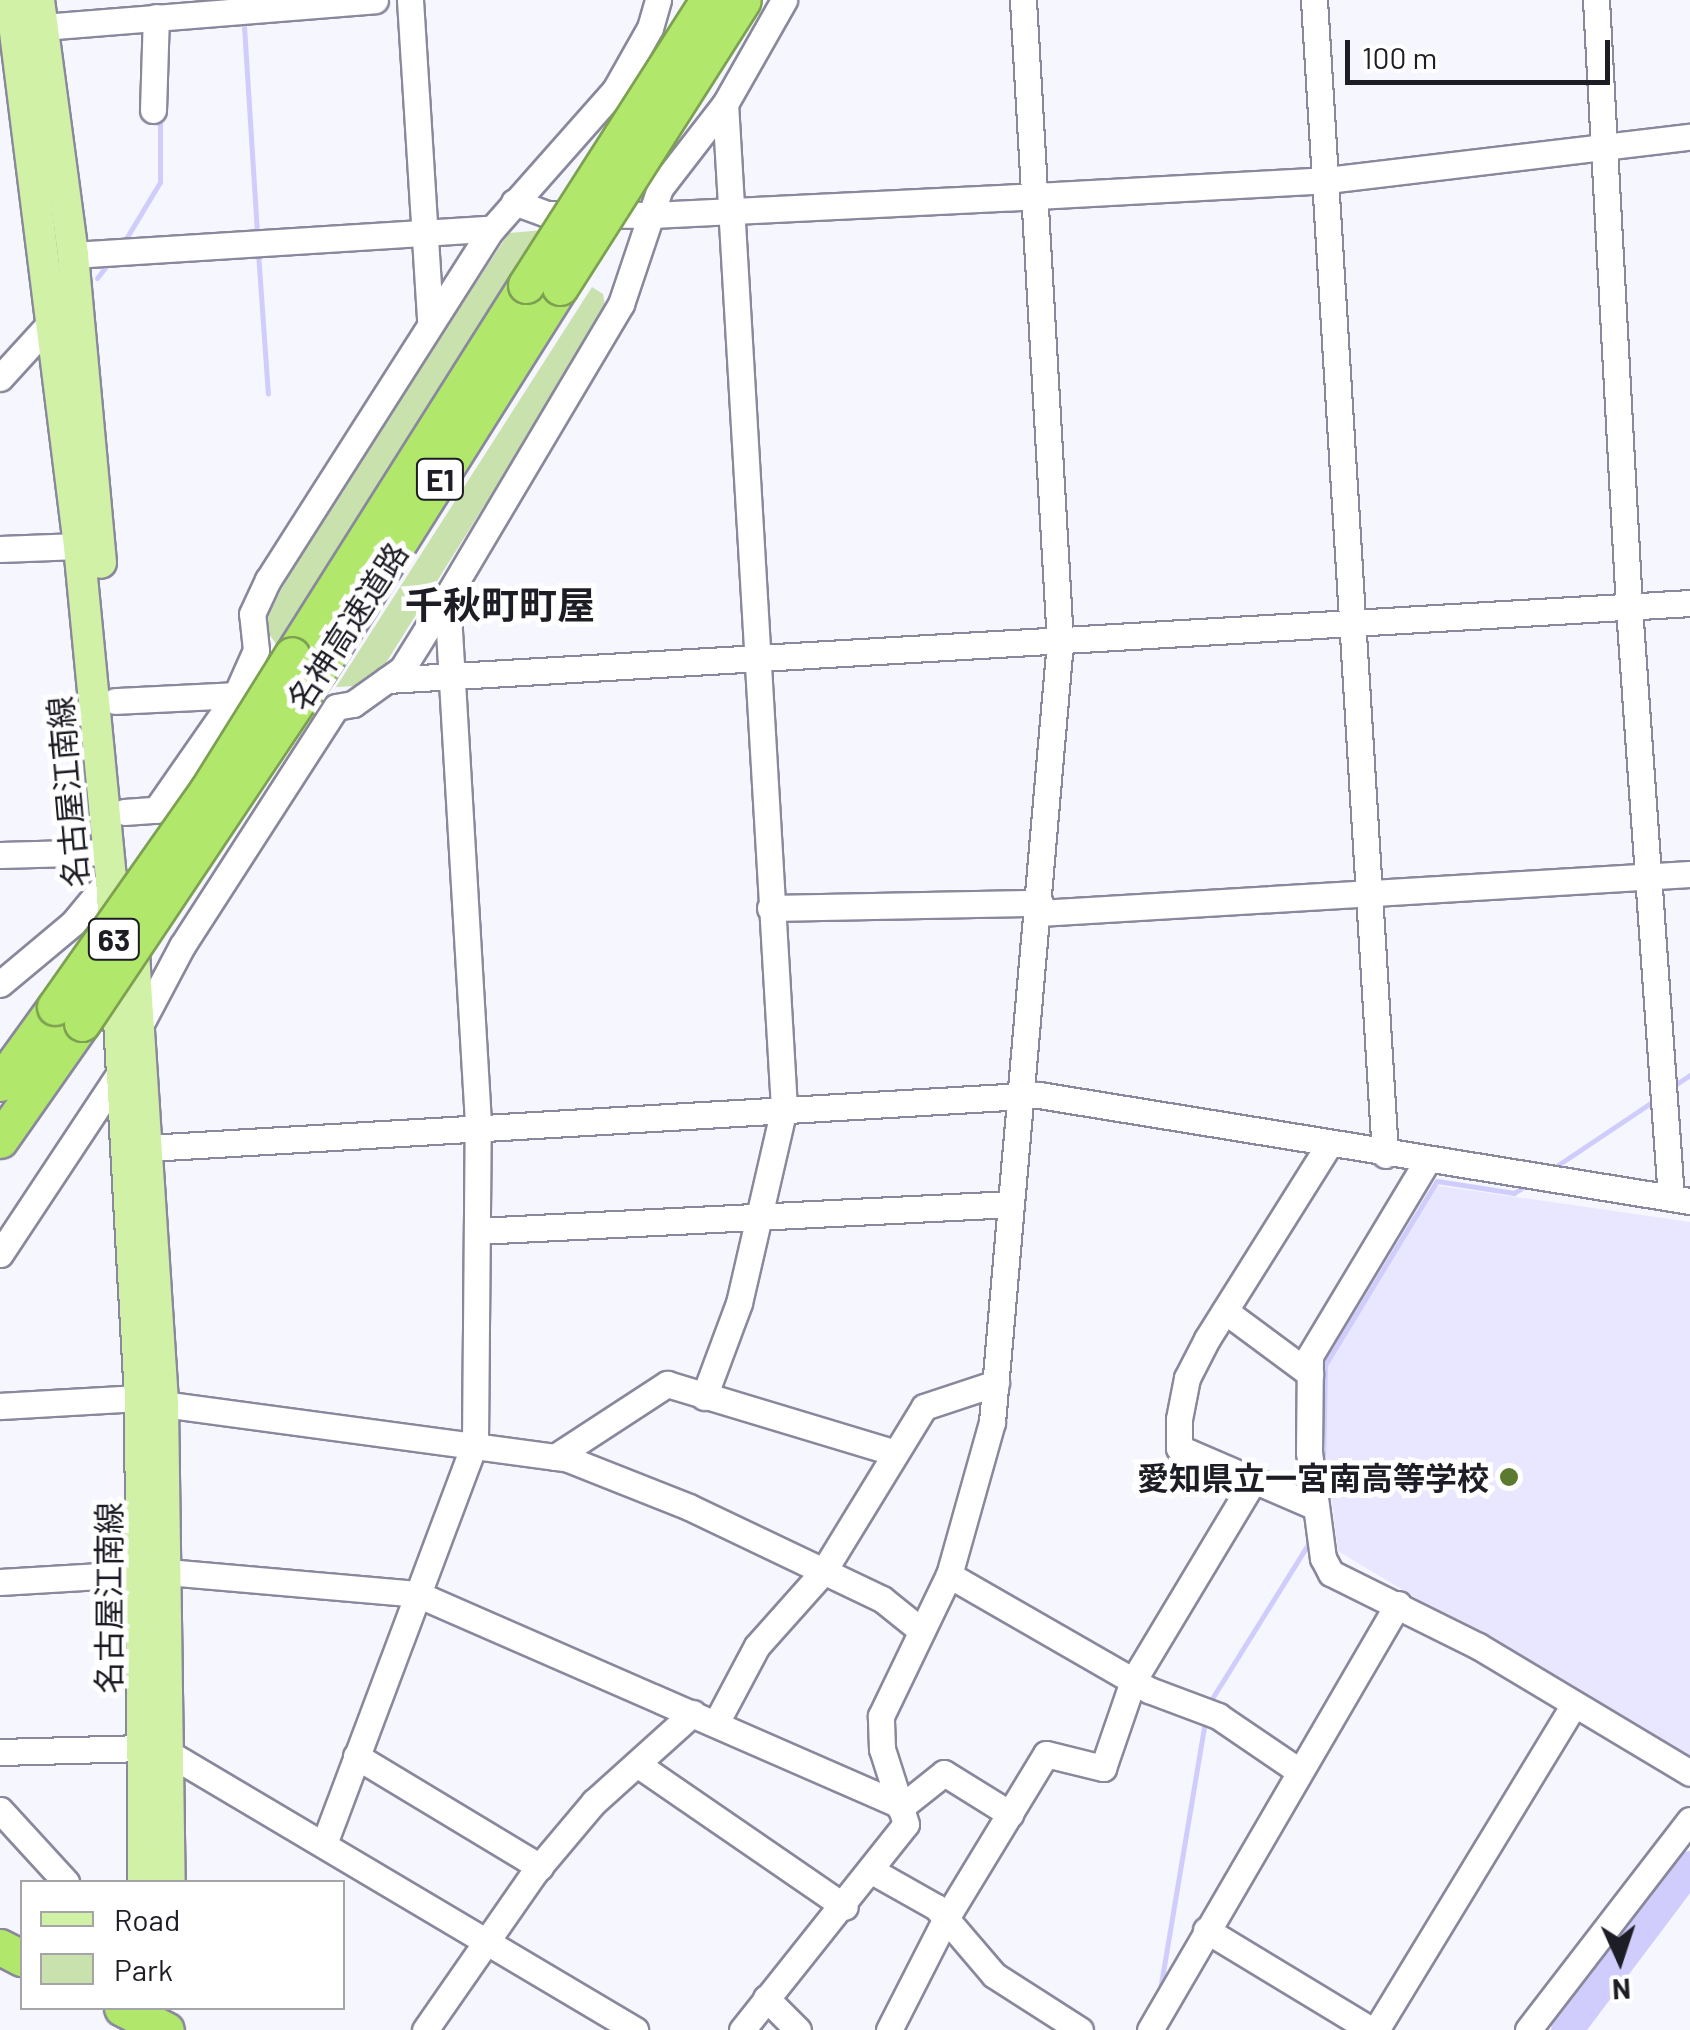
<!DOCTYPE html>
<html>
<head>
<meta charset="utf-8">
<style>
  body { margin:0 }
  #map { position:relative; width:1690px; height:2030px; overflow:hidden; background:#f6f6ff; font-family:Barlow,"Noto Sans JP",sans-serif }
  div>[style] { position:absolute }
  .built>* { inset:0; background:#e8e7ff }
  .green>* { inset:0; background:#c9e2ad }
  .stream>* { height:5px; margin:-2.5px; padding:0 2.5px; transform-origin:2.5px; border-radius:2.5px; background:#d0cdfc }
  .river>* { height:32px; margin:-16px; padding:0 16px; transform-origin:16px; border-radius:16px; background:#d0cdfc }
  .roads { filter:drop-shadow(2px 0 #89889c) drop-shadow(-2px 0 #89889c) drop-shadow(0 2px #89889c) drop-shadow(0 -2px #89889c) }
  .minor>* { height:25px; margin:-12.5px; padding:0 12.5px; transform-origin:12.5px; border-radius:12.5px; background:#fff }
  .major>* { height:30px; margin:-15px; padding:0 15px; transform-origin:15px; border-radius:15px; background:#d0f1a6 }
  .highway>* { height:35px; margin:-17.5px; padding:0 17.5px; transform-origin:17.5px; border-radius:17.5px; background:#b1e76b }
  .bridges { filter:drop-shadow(2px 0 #7da052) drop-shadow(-2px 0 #7da052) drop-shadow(0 2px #7da052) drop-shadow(0 -2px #7da052) }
  .highway-bridge>* { height:35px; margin:-17.5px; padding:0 17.5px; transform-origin:17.5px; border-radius:17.5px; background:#b1e76b }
  .dots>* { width:28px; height:28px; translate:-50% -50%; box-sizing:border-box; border:5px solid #fff; border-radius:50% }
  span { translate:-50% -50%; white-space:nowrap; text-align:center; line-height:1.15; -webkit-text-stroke:10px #fff; paint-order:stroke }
  .shield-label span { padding:2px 8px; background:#fff; border:2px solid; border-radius:8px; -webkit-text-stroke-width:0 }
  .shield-label { font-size:30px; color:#1d1d25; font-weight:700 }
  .street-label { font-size:32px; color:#1d1d25 }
  .poi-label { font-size:32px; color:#1d1d25; font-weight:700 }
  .right { translate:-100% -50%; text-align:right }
  .quarter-label { font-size:38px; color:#1d1d25; font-weight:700 }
  .legend { position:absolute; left:20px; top:1880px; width:325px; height:130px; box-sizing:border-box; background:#fff; border:2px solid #a5a5a8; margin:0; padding:12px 18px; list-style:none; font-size:30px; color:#1d1d25 }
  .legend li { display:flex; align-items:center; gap:20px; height:50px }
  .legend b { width:50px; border:2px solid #a5a5a8 }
  .north { position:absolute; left:1570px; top:1910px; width:100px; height:100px; -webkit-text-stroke:8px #fff; paint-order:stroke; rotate:177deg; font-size:28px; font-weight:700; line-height:40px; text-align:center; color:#1d1d25 }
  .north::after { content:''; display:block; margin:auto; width:35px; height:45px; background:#1d1d25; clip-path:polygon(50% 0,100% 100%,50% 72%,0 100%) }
  .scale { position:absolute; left:1345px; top:40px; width:265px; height:45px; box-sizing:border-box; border:5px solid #1d1d25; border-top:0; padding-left:12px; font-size:30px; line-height:35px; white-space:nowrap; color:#1d1d25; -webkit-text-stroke:8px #fff; paint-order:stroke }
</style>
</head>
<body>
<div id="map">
  <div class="built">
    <i style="clip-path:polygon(1433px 1185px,1690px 1222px,1690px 1763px,1338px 1551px,1325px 1446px,1326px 1367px)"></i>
  </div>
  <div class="green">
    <i style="clip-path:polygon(544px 230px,279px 648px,266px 630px,268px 614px,322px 515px,509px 233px)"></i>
    <i style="clip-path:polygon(592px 287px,603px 294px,606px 311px,384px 666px,358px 686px,336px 687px)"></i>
  </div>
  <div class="stream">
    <i style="left:244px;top:26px;width:204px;rotate:86.4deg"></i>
    <i style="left:124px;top:242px;width:70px;rotate:-59deg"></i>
    <i style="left:160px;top:182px;width:67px;rotate:-90deg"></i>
    <i style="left:258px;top:252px;width:142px;rotate:86deg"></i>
    <i style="left:97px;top:278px;width:23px;rotate:-52deg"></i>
    <i style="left:1672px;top:1087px;width:22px;rotate:-34deg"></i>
    <i style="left:1552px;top:1169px;width:124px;rotate:-33.8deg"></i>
    <i style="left:1323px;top:1461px;width:96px;rotate:-88.8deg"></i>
    <i style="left:1325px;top:1365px;width:215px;rotate:-58.7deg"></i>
    <i style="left:1437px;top:1181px;width:78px;rotate:8.9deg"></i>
    <i style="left:1514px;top:1193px;width:19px;rotate:-32deg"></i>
    <i style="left:1208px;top:1705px;width:193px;rotate:-58.1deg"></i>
    <i style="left:1160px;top:1990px;width:273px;rotate:-80.5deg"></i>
  </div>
  <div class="river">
    <i style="left:1567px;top:2030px;width:204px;rotate:-53deg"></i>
  </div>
  <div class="roads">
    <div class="minor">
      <i style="left:410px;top:0;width:323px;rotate:86.4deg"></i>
      <i style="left:1314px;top:0;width:1157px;rotate:86.48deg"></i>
      <i style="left:1596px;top:0;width:609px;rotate:86.89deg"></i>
      <i style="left:1629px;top:608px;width:591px;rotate:85.93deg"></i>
      <i style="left:43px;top:27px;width:333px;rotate:-4.6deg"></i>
      <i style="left:153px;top:110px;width:93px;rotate:-88.2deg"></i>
      <i style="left:514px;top:202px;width:35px;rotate:20deg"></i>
      <i style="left:547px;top:214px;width:105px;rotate:0.5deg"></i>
      <i style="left:652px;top:215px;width:383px;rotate:-2.8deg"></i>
      <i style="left:1035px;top:196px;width:292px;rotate:-3.1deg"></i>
      <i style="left:1327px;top:180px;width:366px;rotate:-6.8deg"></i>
      <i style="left:73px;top:255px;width:420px;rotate:-3.6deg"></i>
      <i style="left:0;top:378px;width:77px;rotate:-47.6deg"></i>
      <i style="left:0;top:549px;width:79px;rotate:-2.2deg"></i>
      <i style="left:387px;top:680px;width:1305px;rotate:-3.38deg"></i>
      <i style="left:115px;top:701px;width:121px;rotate:-2.8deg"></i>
      <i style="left:124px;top:812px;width:32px;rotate:-4deg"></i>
      <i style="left:156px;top:810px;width:140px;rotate:-55.2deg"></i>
      <i style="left:236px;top:695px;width:49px;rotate:-66deg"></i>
      <i style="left:256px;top:650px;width:36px;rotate:-96deg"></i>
      <i style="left:252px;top:614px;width:38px;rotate:-65deg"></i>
      <i style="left:268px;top:580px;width:416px;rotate:-57.5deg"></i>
      <i style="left:492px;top:229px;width:186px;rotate:-48.5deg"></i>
      <i style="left:615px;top:90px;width:71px;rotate:-60.6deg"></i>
      <i style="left:650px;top:28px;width:29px;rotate:-74deg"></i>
      <i style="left:0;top:855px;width:109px;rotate:-1.6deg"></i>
      <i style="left:770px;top:908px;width:270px;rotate:-1.1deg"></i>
      <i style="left:1039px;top:913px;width:652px;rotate:-3.43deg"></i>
      <i style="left:0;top:984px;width:95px;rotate:-39.9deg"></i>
      <i style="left:73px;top:923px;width:60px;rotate:-50.4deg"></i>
      <i style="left:138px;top:1029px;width:94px;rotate:-62.1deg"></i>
      <i style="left:182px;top:946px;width:284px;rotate:-57.2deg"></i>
      <i style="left:336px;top:707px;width:17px;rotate:-10deg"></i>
      <i style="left:353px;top:704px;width:60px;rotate:-35.5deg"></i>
      <i style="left:402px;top:669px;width:85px;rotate:-58deg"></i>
      <i style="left:447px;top:597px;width:341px;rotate:-59.3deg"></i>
      <i style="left:621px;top:304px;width:122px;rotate:-71.4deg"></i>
      <i style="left:660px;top:188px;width:106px;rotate:-52.3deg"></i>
      <i style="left:725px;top:104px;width:120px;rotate:-60.4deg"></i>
      <i style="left:148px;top:1148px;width:893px;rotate:-3.4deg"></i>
      <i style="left:1039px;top:1095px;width:660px;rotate:9.25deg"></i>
      <i style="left:1427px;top:1161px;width:227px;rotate:121deg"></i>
      <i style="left:1310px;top:1356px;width:96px;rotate:90.6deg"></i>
      <i style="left:1309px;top:1452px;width:107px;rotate:82.5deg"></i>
      <i style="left:1323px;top:1558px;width:17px;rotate:62deg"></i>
      <i style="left:1331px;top:1573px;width:164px;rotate:26.4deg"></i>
      <i style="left:1478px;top:1646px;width:247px;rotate:30.9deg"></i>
      <i style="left:477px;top:1231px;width:535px;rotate:-2.89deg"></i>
      <i style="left:0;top:1254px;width:224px;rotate:-56.5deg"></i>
      <i style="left:1225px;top:1311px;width:106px;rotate:36.5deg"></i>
      <i style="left:704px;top:1397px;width:100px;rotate:-69.6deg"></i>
      <i style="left:739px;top:1303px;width:200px;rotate:-77deg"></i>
      <i style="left:784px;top:1108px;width:1006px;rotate:-93.36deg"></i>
      <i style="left:163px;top:1404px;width:409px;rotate:7.7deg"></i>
      <i style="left:568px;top:1459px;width:130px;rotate:21.6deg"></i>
      <i style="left:689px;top:1507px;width:214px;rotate:25.5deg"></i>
      <i style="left:882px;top:1599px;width:51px;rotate:38.7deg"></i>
      <i style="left:0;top:1406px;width:140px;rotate:-3.3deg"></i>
      <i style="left:555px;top:1457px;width:134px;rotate:-33.1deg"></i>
      <i style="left:667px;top:1384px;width:238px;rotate:16.8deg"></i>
      <i style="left:1316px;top:1507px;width:149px;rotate:-156.7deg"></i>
      <i style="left:1179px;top:1448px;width:29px;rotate:-90deg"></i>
      <i style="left:1179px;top:1419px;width:42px;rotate:-79deg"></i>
      <i style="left:1187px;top:1378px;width:44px;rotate:-62.9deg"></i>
      <i style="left:1207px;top:1339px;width:228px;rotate:-57.9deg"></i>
      <i style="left:949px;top:1575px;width:231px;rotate:29.9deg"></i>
      <i style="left:1149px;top:1690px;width:74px;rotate:20.6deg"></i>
      <i style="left:1218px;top:1716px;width:98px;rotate:34.2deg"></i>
      <i style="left:0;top:1582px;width:167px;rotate:-3.4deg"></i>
      <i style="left:167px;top:1572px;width:251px;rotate:5deg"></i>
      <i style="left:417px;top:1594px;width:527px;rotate:23.6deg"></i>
      <i style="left:716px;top:1723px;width:87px;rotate:-62deg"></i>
      <i style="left:757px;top:1646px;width:99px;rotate:-48.3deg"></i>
      <i style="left:823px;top:1572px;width:193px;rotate:-58.5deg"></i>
      <i style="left:924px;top:1407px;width:76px;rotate:-18.4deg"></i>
      <i style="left:0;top:1752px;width:143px;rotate:-1.6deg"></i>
      <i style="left:170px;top:1754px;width:541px;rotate:30.69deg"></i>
      <i style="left:356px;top:1756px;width:215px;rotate:31.1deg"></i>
      <i style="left:637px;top:1764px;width:252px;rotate:34.5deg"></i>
      <i style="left:900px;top:1808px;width:56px;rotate:-38.5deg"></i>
      <i style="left:944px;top:1773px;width:78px;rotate:31.8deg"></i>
      <i style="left:0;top:1810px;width:98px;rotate:47.5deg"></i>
      <i style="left:324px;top:1844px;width:429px;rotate:-69.4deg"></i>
      <i style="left:475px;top:1442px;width:319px;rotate:-89.5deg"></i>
      <i style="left:478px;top:1123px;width:527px;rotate:-93.37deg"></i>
      <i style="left:872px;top:1871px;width:73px;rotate:29.4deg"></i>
      <i style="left:936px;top:1907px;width:89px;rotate:49.5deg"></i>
      <i style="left:994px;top:1975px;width:102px;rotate:32.6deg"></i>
      <i style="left:1206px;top:1930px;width:193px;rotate:31.2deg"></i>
      <i style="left:766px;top:1998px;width:45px;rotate:45deg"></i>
      <i style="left:425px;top:2030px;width:193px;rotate:-55.2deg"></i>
      <i style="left:535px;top:1872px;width:92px;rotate:-49.9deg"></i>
      <i style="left:594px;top:1802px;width:133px;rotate:-42deg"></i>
      <i style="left:742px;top:2030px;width:263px;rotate:-51.5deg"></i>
      <i style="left:906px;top:1824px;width:79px;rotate:-107.7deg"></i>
      <i style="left:882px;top:1749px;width:33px;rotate:-92deg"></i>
      <i style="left:881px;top:1716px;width:157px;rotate:-64.3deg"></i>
      <i style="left:949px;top:1575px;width:159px;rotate:-74.3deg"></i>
      <i style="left:992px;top:1422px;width:783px;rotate:-85.02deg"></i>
      <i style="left:1060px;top:642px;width:643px;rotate:-93.3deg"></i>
      <i style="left:889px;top:2030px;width:123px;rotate:-63deg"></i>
      <i style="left:945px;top:1920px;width:194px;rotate:-58.7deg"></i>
      <i style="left:1046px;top:1754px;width:59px;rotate:13.8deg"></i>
      <i style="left:1103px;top:1768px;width:92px;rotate:-71deg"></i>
      <i style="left:1133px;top:1681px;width:233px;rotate:-59deg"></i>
      <i style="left:1150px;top:2030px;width:493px;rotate:-59.8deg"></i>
      <i style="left:1376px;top:2030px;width:381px;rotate:-58.7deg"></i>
      <i style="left:1528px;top:2030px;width:265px;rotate:-52.4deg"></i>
    </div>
    <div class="major">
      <i style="left:11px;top:0;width:550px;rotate:82.9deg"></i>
      <i style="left:79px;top:546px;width:333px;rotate:84.5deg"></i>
      <i style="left:111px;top:877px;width:522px;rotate:86.81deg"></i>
      <i style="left:140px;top:1398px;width:484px;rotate:89.6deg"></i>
      <i style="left:39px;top:0;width:257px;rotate:82.4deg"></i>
      <i style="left:73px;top:255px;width:309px;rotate:84.8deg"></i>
      <i style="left:134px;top:953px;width:452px;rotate:86.3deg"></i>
      <i style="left:163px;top:1404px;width:478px;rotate:89.2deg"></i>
    </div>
    <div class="highway">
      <i style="left:292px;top:655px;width:438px;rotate:-57.7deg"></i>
      <i style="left:318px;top:671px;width:454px;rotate:-57.8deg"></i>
      <i style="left:0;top:1083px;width:94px;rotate:-54.1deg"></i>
      <i style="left:0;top:1140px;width:143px;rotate:-55deg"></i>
      <i style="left:0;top:1947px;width:25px;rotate:27deg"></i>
      <i style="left:122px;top:2008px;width:49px;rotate:26.6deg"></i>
    </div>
  </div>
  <div class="bridges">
    <div class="highway-bridge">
      <i style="left:526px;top:285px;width:338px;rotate:-57.4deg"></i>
      <i style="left:560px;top:287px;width:340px;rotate:-57.5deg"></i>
      <i style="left:55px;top:1007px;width:264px;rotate:-54.9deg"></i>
      <i style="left:207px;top:791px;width:160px;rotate:-58deg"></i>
      <i style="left:82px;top:1023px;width:424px;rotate:-56.2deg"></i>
    </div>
  </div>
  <div class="dots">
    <i style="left:1509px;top:1477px;background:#5b7a30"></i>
  </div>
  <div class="shield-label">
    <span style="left:440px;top:479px">E1</span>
    <span style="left:114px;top:939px">63</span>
  </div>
  <div class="street-label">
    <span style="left:347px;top:626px;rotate:-57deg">名神高速道路</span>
    <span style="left:67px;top:792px;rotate:-95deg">名古屋江南線</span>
    <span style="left:108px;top:1598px;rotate:-90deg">名古屋江南線</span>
  </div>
  <div class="poi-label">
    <span class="right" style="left:1489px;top:1477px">愛知県立一宮南高等学校</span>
  </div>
  <div class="quarter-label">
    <span style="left:500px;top:605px">千秋町町屋</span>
  </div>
  <ul class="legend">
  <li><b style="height:12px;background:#d0f1a6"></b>Road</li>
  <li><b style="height:28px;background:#c9e2ad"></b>Park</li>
  </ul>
  <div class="north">N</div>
  <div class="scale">100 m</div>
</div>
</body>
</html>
